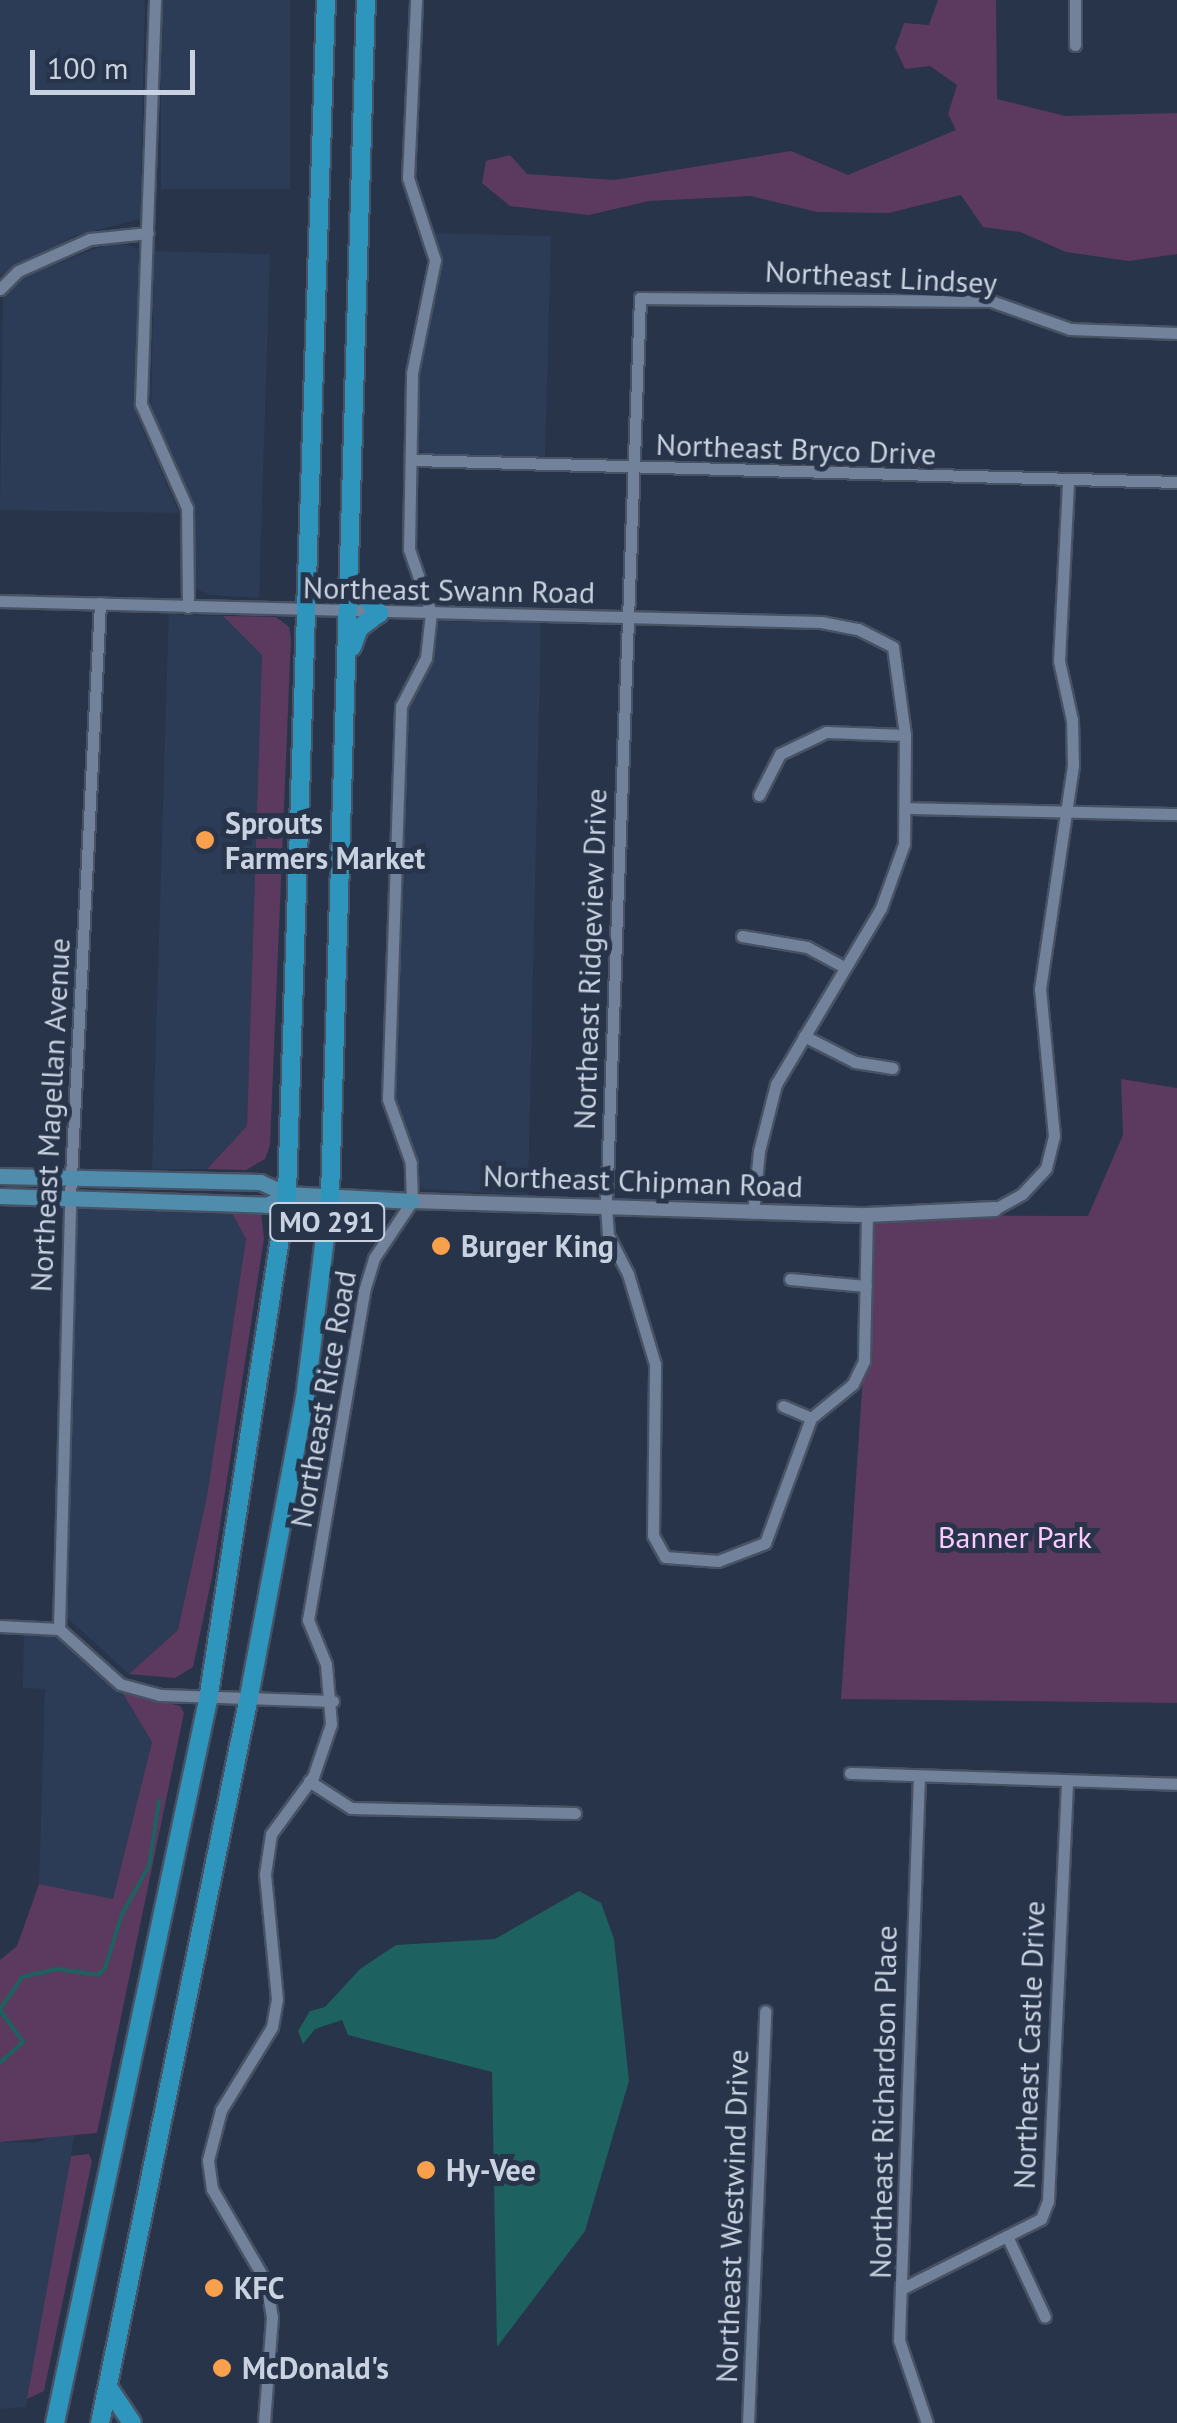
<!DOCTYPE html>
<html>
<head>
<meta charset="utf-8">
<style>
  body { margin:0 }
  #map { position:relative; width:1177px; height:2423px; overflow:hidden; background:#273449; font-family:"PT Sans",sans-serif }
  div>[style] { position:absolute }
  .built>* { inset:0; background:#2c3c57; transform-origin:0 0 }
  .green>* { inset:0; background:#5c3a5f }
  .water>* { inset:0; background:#1d6161 }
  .stream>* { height:4px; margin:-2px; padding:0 2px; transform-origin:2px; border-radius:2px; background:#1d6161 }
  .roads { filter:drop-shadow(2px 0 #475264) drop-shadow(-2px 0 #475264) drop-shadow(0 2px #475264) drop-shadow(0 -2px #475264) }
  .minor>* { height:11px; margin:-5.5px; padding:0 5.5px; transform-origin:5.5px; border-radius:5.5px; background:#72829b }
  .tertiary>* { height:14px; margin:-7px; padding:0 7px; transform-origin:7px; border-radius:7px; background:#72829b }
  .secondary>* { height:15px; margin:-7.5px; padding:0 7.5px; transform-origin:7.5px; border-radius:7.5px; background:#508cac }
  .primary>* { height:18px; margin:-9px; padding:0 9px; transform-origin:9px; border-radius:9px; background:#2e95bc }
  .dots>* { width:28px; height:28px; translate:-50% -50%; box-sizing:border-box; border:5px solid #273449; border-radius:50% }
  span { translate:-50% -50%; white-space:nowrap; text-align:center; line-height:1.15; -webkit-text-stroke:10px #273449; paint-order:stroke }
  .shield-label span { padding:2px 8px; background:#273449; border:2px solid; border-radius:8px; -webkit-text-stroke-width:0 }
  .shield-label { font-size:28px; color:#c9d2e0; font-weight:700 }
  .street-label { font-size:30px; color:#c9d2e0 }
  .poi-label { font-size:30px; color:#c9d2e0; font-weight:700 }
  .left { translate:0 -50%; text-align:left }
  .park-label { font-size:30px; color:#fccaff }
  .scale { position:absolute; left:30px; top:50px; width:165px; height:45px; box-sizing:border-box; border:5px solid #c9d2e0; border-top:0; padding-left:12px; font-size:30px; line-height:35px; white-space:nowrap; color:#c9d2e0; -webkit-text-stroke:8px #273449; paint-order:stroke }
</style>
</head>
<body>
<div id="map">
  <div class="built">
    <i style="clip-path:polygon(0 0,145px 0,140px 219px,75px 236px,0 276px)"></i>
    <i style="left:161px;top:0;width:129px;height:189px"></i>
    <i style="clip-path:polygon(430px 233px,551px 236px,545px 458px,428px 455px,418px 449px,416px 393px,437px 278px)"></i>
    <i style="clip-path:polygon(116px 241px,138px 249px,138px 419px,179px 513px,0 510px,3px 294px,20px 278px)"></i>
    <i style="clip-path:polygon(154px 251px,270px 254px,259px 598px,208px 595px,193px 586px,191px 498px,151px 414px)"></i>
    <i style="clip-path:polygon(169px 607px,178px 615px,223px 616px,262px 655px,247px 1126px,207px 1169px,152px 1169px)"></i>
    <i style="clip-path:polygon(439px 621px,541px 623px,528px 1195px,422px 1189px,393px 1109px,406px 706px,428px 664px)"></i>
    <i style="clip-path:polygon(77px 1202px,227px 1204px,246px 1239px,207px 1496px,178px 1630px,129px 1674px,65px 1616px)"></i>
    <i style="clip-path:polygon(24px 1624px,60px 1635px,117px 1684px,152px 1742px,113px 1899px,39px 1884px,45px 1689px,23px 1688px)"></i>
    <i style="clip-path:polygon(61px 2132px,75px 2133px,26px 2407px,0 2409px,0 2142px,36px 2143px)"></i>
  </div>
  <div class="green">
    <i style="clip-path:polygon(938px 0,996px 0,997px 99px,1065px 116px,1177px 113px,1177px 254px,1129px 261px,1066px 252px,1020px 232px,983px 227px,961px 195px,889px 213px,817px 212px,751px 196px,649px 201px,589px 215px,510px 206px,482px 183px,486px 161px,510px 155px,527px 174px,614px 180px,791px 151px,848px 175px,956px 130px,948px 114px,957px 85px,930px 66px,905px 69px,895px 48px,904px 23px,929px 25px)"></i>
    <i style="clip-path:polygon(223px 616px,276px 617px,289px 627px,291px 638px,270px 1145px,265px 1159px,246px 1170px,207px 1169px,247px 1126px,262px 655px)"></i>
    <i style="clip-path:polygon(1121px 1079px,1177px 1088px,1177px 1703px,841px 1699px,864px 1361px,867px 1215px,1088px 1216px,1123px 1135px)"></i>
    <i style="clip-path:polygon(227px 1204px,261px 1212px,264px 1238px,212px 1577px,193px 1667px,175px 1678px,129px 1674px,178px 1630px,207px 1496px,246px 1239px)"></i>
    <i style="clip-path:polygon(122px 1692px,180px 1706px,184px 1713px,97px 2133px,0 2142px,0 1960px,17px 1946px,39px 1884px,113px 1899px,152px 1742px)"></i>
    <i style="clip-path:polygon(89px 2154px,92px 2161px,44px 2391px,27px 2399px,71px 2156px)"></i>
  </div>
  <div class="water">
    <i style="clip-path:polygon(579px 1891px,601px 1903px,614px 1939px,629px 2081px,585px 2231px,497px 2347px,492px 2072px,348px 2035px,342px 2020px,315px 2029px,303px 2044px,298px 2031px,310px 2011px,325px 2007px,360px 1969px,396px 1945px,495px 1939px)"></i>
  </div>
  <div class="stream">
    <i style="left:0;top:2009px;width:39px;rotate:-55deg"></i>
    <i style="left:22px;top:1977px;width:37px;rotate:-13deg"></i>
    <i style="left:58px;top:1969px;width:40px;rotate:8.5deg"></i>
    <i style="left:98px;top:1975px;width:10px;rotate:-45deg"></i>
    <i style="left:105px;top:1968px;width:57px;rotate:-72.5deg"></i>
    <i style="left:122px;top:1914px;width:55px;rotate:-60.6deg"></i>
    <i style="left:149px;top:1866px;width:66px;rotate:-81.3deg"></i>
    <i style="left:0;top:2010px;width:39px;rotate:54deg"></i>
    <i style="left:23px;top:2042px;width:31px;rotate:138deg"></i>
  </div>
  <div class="roads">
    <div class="minor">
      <i style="left:155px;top:0;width:404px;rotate:92deg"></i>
      <i style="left:141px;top:404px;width:114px;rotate:66.1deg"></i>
      <i style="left:187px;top:508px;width:99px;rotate:89.4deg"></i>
      <i style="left:1075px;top:0;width:45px;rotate:90deg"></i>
      <i style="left:0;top:289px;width:25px;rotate:-45deg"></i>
      <i style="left:18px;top:271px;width:79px;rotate:-24deg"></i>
      <i style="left:90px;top:239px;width:58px;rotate:-5.9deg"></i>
      <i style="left:414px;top:460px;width:763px;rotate:1.65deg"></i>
      <i style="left:0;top:601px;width:821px;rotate:1.47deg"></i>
      <i style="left:821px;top:622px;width:38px;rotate:11deg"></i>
      <i style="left:858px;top:629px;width:39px;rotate:27deg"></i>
      <i style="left:893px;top:647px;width:89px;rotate:82.2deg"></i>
      <i style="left:905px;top:735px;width:109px;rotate:90.5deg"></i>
      <i style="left:904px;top:844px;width:68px;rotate:109.8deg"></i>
      <i style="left:881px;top:908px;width:205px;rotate:120.8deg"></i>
      <i style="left:776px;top:1084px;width:69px;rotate:104.2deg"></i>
      <i style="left:759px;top:1151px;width:62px;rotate:95.5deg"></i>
      <i style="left:759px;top:795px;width:46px;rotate:-62.9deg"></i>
      <i style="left:780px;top:754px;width:51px;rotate:-25.6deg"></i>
      <i style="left:826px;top:732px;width:79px;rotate:2.2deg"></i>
      <i style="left:906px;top:808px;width:271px;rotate:1.3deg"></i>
      <i style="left:742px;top:936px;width:66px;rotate:9.6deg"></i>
      <i style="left:807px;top:947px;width:42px;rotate:28.4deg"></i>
      <i style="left:804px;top:1036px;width:57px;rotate:27deg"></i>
      <i style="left:855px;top:1062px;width:38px;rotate:9deg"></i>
      <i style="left:995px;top:1209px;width:31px;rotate:-29deg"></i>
      <i style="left:1022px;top:1194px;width:35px;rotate:-47deg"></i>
      <i style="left:1046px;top:1168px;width:33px;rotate:-76deg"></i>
      <i style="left:1054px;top:1136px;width:148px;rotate:-95.4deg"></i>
      <i style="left:1040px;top:989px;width:225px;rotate:-81.6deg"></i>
      <i style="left:1073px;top:766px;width:46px;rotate:-91.2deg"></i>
      <i style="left:1072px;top:720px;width:60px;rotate:-102.4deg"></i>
      <i style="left:1059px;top:661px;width:179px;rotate:-87.1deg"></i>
      <i style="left:867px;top:1215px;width:146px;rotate:91.2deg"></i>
      <i style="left:864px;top:1361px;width:25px;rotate:116deg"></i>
      <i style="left:853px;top:1384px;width:54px;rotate:141deg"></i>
      <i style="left:811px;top:1418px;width:133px;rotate:110.2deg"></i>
      <i style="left:765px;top:1543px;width:50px;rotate:159deg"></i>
      <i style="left:718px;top:1561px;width:53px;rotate:-175.7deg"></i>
      <i style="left:665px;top:1557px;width:25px;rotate:-119deg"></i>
      <i style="left:653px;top:1535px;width:171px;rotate:-89.3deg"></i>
      <i style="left:655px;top:1364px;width:94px;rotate:-106.7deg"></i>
      <i style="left:628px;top:1274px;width:44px;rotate:-117.1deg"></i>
      <i style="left:608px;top:1235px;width:27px;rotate:-94deg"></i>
      <i style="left:606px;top:1208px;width:911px;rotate:-87.86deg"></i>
      <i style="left:640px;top:298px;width:351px;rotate:0.5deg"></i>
      <i style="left:991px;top:301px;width:84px;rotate:19.5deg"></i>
      <i style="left:1070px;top:329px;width:107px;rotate:2.1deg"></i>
      <i style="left:790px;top:1279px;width:76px;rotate:5.3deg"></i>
      <i style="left:783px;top:1406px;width:30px;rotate:23deg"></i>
      <i style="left:0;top:1626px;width:59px;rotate:2.9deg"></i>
      <i style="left:59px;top:1629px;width:82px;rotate:42deg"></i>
      <i style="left:120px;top:1684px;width:41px;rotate:15.4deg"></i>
      <i style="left:160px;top:1695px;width:173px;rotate:2deg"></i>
      <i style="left:59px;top:1629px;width:432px;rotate:-88.5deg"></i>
      <i style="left:70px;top:1197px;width:595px;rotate:-87.11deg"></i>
      <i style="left:850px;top:1773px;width:327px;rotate:1.9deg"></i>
      <i style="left:919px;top:1776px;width:564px;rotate:92.03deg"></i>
      <i style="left:899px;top:2340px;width:88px;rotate:71.4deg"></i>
      <i style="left:309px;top:1781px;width:50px;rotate:32.7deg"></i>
      <i style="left:351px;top:1808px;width:224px;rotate:1.3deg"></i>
      <i style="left:1007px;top:2236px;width:89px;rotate:64.9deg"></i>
      <i style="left:905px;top:2287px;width:152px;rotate:-26.6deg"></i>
      <i style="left:1041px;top:2219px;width:19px;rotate:-69deg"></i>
      <i style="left:1048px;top:2201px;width:421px;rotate:-87.4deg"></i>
      <i style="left:264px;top:2423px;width:106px;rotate:-85.7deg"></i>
      <i style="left:272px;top:2317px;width:36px;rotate:-100deg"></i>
      <i style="left:266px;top:2282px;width:108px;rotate:-120.1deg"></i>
      <i style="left:212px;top:2189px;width:29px;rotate:-98deg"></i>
      <i style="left:208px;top:2160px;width:52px;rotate:-75.4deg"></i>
      <i style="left:221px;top:2110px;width:97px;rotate:-58.4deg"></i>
      <i style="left:272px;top:2027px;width:28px;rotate:-80deg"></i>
      <i style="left:277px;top:1999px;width:126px;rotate:-95.5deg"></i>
      <i style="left:265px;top:1874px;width:40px;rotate:-81.5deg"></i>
      <i style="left:271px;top:1834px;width:71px;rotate:-53.6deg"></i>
      <i style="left:313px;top:1777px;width:56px;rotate:-71.2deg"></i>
      <i style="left:331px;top:1724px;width:60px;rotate:-94.8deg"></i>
      <i style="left:326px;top:1664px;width:48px;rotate:-112.2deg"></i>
      <i style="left:308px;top:1620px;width:334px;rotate:-80.3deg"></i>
      <i style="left:364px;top:1291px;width:34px;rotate:-73deg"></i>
      <i style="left:374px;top:1258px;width:69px;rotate:-56.3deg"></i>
      <i style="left:412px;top:1201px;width:38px;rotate:-92deg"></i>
      <i style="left:411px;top:1163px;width:68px;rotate:-109.8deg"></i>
      <i style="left:388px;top:1099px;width:393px;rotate:-88.1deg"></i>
      <i style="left:401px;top:706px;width:54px;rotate:-62.5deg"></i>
      <i style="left:426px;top:658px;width:45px;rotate:-83.7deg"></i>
      <i style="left:431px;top:613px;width:68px;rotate:-109deg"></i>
      <i style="left:409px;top:549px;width:176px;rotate:-89deg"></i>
      <i style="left:412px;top:373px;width:115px;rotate:-78.5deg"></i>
      <i style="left:435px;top:260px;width:86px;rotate:-108.2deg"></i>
      <i style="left:408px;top:178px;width:178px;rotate:-87.4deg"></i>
      <i style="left:748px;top:2423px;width:412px;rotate:-87.6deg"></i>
    </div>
    <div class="tertiary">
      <i style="left:412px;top:1201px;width:455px;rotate:1.8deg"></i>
      <i style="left:867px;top:1215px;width:128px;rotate:-2.7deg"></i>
    </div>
    <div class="secondary">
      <i style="left:0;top:1176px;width:260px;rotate:1.3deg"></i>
      <i style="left:260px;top:1182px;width:30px;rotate:24deg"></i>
      <i style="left:287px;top:1194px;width:125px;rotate:3.2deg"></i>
      <i style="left:0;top:1196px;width:267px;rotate:1.9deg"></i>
      <i style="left:267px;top:1205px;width:23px;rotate:-29deg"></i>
    </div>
    <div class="primary">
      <i style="left:351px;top:581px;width:43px;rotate:48.8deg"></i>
      <i style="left:379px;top:613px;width:25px;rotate:143deg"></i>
      <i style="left:359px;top:628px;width:20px;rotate:110deg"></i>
      <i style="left:108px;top:2387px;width:43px;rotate:56.3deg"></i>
      <i style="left:55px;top:2423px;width:739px;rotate:-78.05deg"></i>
      <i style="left:208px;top:1700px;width:512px;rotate:-81.13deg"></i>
      <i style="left:287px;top:1194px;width:1195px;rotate:-88.13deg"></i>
      <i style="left:100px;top:2423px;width:736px;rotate:-78.4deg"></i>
      <i style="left:248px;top:1702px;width:309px;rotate:-79.4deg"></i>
      <i style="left:305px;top:1398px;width:204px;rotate:-82.9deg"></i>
      <i style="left:330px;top:1196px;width:1197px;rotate:-88.28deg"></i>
    </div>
  </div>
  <div class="dots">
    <i style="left:205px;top:840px;background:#f9a04c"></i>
    <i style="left:441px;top:1246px;background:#f9a04c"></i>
    <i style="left:426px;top:2170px;background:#f9a04c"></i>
    <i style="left:214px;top:2288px;background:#f9a04c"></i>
    <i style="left:222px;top:2368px;background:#f9a04c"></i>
  </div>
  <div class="shield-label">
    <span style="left:327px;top:1222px">MO 291</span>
  </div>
  <div class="street-label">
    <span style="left:881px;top:277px;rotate:3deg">Northeast Lindsey</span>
    <span style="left:796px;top:449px;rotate:2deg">Northeast Bryco Drive</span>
    <span style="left:449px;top:590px;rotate:1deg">Northeast Swann Road</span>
    <span style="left:590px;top:959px;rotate:-88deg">Northeast Ridgeview Drive</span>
    <span style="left:50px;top:1115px;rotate:-87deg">Northeast Magellan Avenue</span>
    <span style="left:643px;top:1181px;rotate:2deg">Northeast Chipman Road</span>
    <span style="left:323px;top:1399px;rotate:-80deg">Northeast Rice Road</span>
    <span style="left:1029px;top:2045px;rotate:-88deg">Northeast Castle Drive</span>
    <span style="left:883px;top:2102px;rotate:-89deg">Northeast Richardson Place</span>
    <span style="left:732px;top:2216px;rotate:-88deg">Northeast Westwind Drive</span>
  </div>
  <div class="poi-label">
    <span class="left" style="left:225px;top:840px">Sprouts<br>Farmers Market</span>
    <span class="left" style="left:461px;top:1246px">Burger King</span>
    <span class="left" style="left:446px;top:2170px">Hy-Vee</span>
    <span class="left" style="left:234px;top:2288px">KFC</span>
    <span class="left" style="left:242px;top:2368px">McDonald's</span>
  </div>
  <div class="park-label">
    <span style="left:1015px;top:1537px">Banner Park</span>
  </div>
  <div class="scale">100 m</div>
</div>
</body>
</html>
